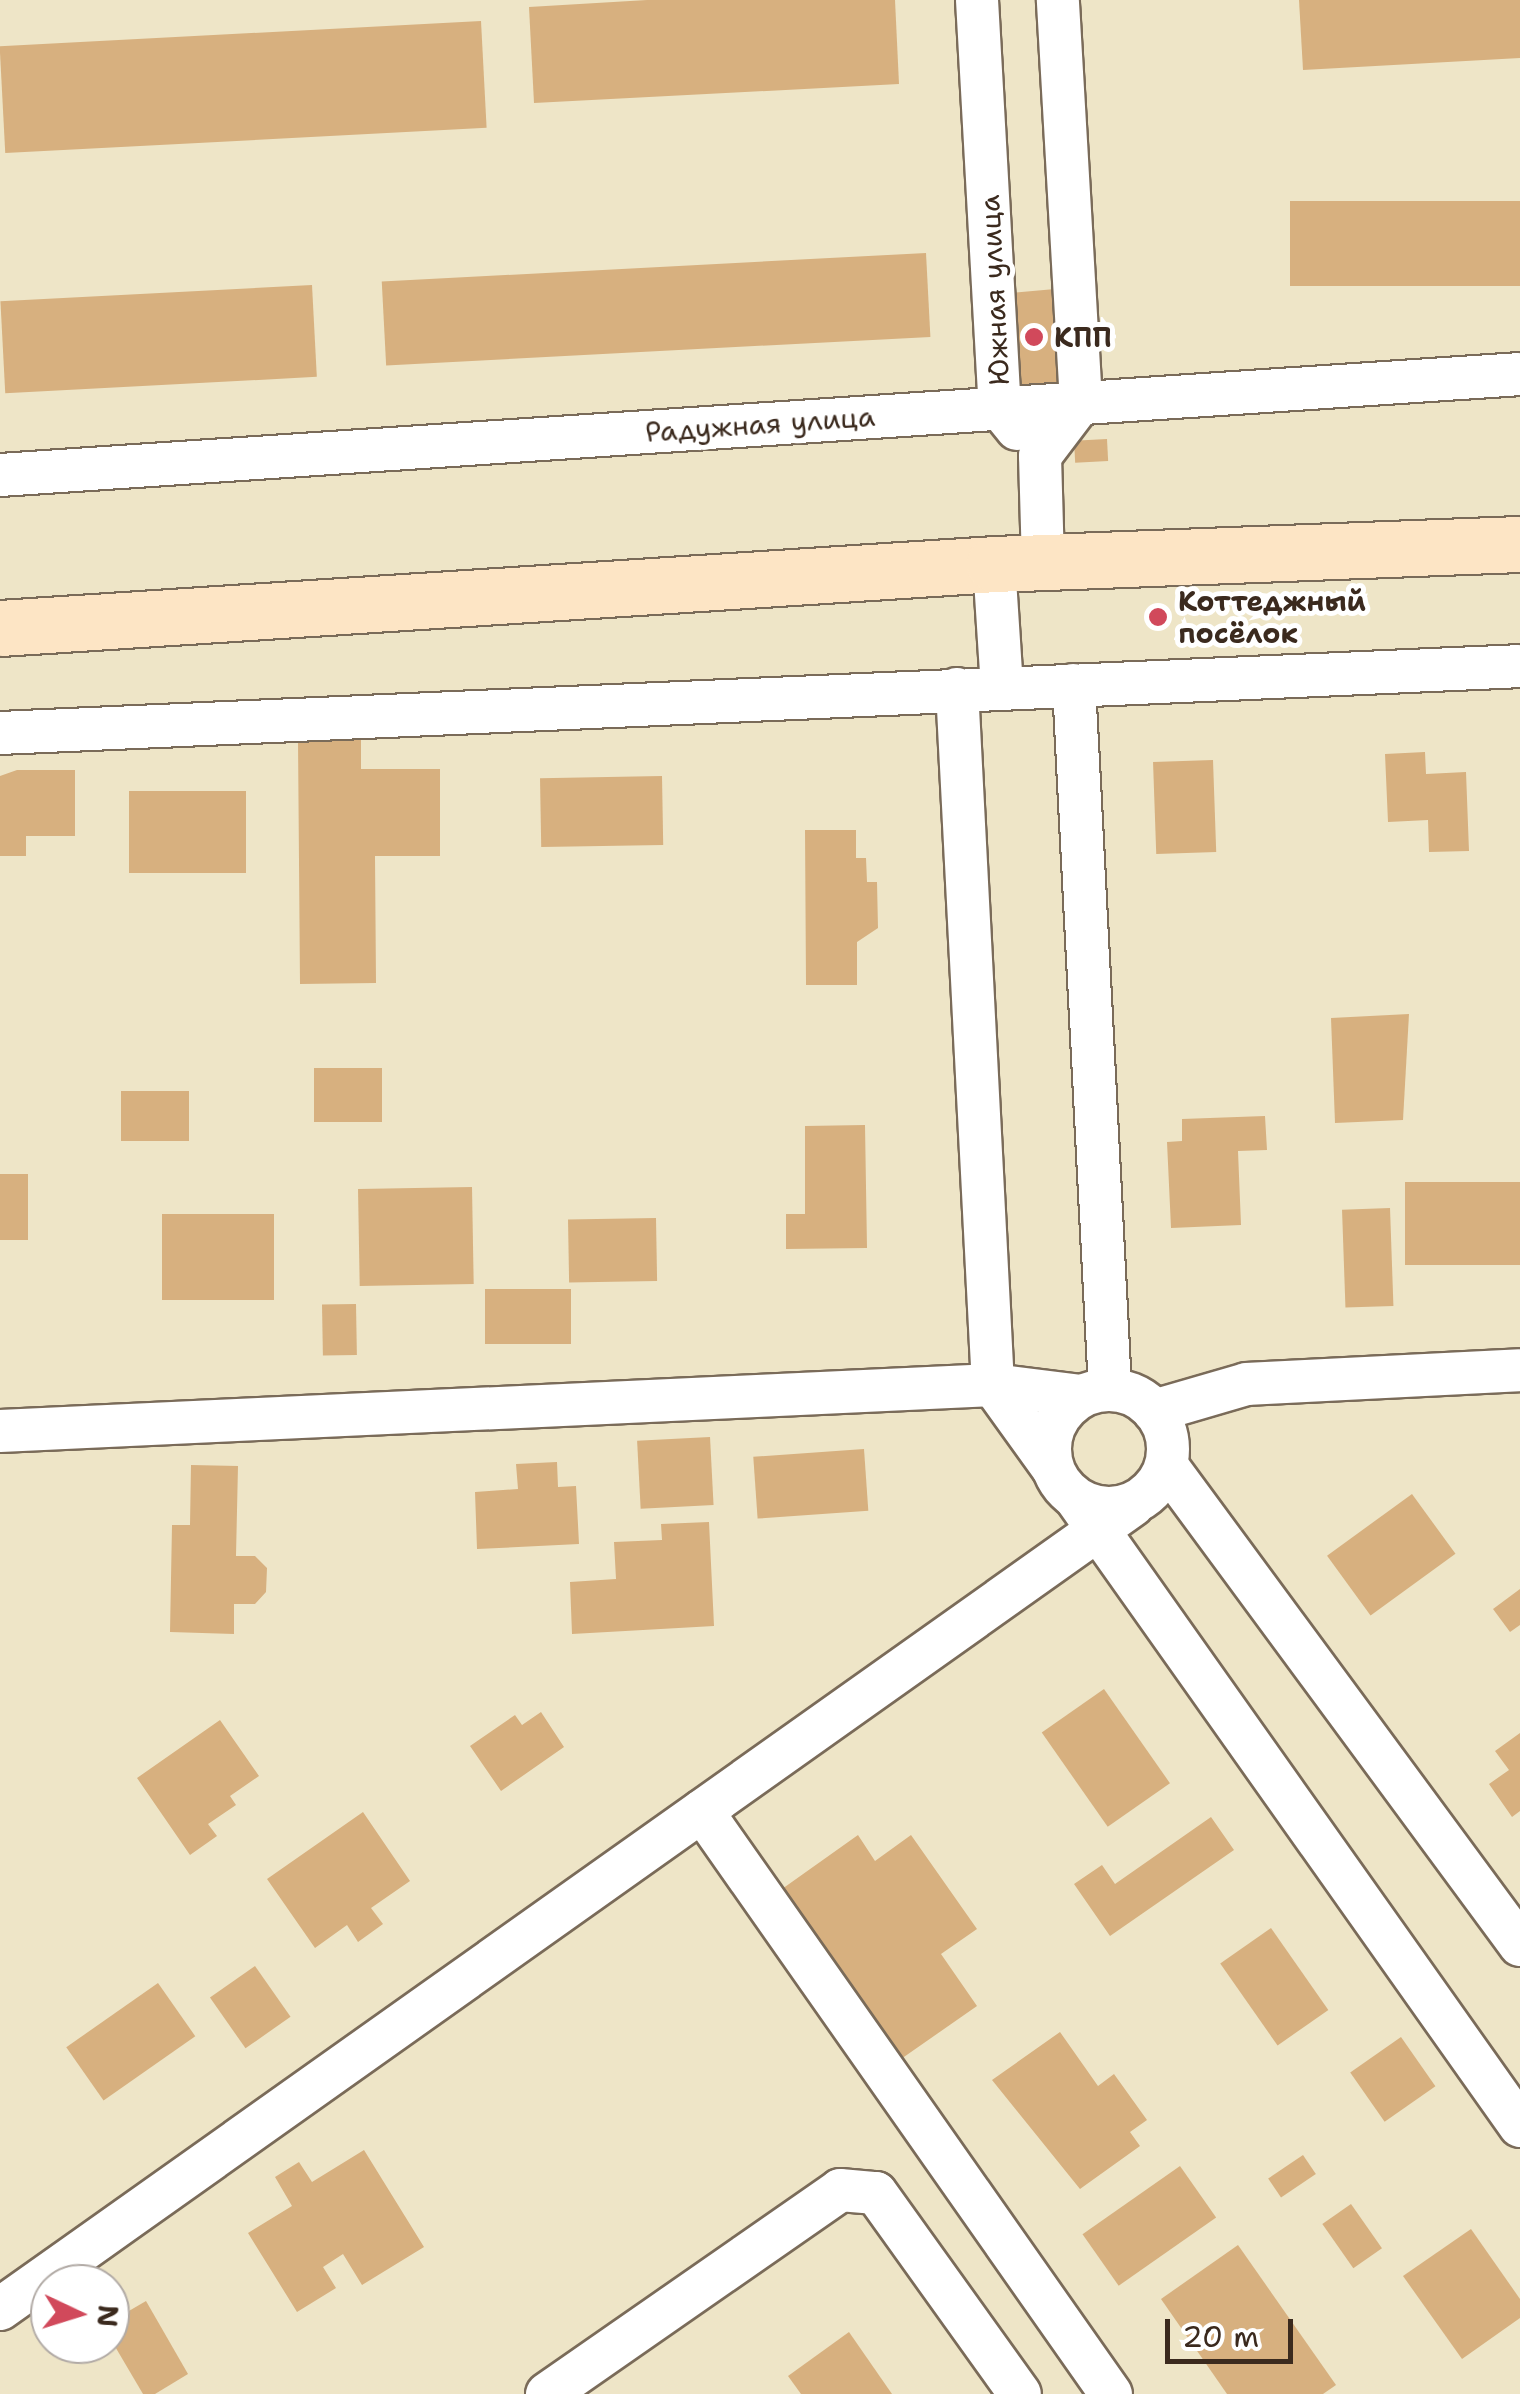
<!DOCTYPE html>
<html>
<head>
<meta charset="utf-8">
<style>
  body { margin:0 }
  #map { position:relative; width:1520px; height:2394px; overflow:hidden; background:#eee5c7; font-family:"Shantell Sans",sans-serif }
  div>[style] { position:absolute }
  .building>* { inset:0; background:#d7b07f; transform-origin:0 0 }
  .roads { filter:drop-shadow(2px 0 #7a6b59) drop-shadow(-2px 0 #7a6b59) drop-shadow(0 2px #7a6b59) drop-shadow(0 -2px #7a6b59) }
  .minor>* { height:42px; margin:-21px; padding:0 21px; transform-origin:21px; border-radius:21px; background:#fff }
  .minor>.ring { margin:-21px; padding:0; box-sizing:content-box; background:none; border:42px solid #fff; border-radius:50% }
  .secondary>* { height:55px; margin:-27.5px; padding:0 27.5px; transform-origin:27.5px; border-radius:27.5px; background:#fde5c5 }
  .dots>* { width:28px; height:28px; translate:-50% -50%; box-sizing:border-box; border:5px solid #fff; border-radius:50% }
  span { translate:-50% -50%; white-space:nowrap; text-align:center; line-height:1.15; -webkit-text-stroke:10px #fff; paint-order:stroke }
  .street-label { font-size:28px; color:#3b2a1e }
  .poi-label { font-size:28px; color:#3b2a1e; font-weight:700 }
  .left { translate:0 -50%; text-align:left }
  .north { position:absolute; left:30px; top:2264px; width:100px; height:100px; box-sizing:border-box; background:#fff; border:2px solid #b1aaa5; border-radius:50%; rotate:94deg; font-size:28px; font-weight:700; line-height:40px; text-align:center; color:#3b2a1e }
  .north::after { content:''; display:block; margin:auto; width:35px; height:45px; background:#d1495b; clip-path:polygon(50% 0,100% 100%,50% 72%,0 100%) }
  .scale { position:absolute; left:1165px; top:2319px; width:128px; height:45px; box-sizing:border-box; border:5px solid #3b2a1e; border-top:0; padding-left:12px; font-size:30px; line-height:35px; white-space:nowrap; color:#3b2a1e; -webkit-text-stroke:8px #fff; paint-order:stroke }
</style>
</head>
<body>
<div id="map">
  <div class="building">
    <i style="clip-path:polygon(647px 0,895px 0,899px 84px,534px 103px,529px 7px)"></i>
    <i style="clip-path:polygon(1299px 0,1520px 0,1520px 58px,1303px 70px)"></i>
    <i style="left:481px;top:21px;width:107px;height:482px;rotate:87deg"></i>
    <i style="left:1520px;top:201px;width:85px;height:230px;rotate:90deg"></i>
    <i style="left:926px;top:253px;width:84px;height:545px;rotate:87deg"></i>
    <i style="left:312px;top:285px;width:92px;height:312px;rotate:87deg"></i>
    <i style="left:1055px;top:289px;width:93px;height:49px;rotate:85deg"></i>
    <i style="left:1107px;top:439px;width:22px;height:33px;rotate:87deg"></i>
    <i style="clip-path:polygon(298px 740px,361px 740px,361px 769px,440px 769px,440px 856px,375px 856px,376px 983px,300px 984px)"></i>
    <i style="clip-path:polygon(1425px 752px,1426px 774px,1466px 772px,1469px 851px,1429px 852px,1428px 820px,1388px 822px,1385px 754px)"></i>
    <i style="left:1213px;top:760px;width:92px;height:60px;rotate:88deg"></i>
    <i style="clip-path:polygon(17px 770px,75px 770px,75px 836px,26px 836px,26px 856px,0 856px,0 776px)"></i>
    <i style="left:662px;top:776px;width:69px;height:122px;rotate:89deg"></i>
    <i style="left:246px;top:791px;width:82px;height:117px;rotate:90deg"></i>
    <i style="clip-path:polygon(805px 830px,856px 830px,856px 858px,866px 858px,867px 882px,877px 882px,878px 928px,857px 942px,857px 985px,806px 985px)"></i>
    <i style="clip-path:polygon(1409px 1014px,1403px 1120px,1335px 1123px,1331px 1018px)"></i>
    <i style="left:314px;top:1068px;width:68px;height:54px"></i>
    <i style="left:121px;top:1091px;width:68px;height:50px"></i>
    <i style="clip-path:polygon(1265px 1116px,1267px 1150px,1238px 1151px,1241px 1225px,1171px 1228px,1167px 1142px,1182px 1141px,1182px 1119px)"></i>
    <i style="clip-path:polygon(865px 1125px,867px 1248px,786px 1249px,786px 1214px,805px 1214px,805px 1126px)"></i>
    <i style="left:0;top:1174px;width:28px;height:66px"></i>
    <i style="left:1520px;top:1182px;width:83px;height:115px;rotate:90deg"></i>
    <i style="left:472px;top:1187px;width:97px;height:114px;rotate:89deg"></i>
    <i style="left:1390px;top:1208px;width:98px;height:48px;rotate:88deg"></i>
    <i style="left:274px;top:1214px;width:86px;height:112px;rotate:90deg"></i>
    <i style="left:656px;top:1218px;width:63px;height:88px;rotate:89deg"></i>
    <i style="left:485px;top:1289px;width:86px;height:55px"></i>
    <i style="left:356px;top:1304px;width:51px;height:34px;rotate:89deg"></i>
    <i style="left:710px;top:1437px;width:68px;height:73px;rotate:87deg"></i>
    <i style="left:864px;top:1449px;width:62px;height:111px;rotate:86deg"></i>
    <i style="clip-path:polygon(557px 1462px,558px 1487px,576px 1486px,579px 1544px,477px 1549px,475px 1492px,518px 1489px,516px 1464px)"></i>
    <i style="clip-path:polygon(191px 1465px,238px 1466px,236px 1556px,255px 1556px,267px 1568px,266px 1592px,255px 1604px,234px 1604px,234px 1634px,170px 1632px,172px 1525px,190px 1525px)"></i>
    <i style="left:1412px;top:1494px;width:74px;height:105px;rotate:54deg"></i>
    <i style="clip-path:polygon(709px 1522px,714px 1626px,572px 1634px,570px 1582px,616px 1579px,614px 1542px,662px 1540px,661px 1524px)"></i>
    <i style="clip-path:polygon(1520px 1589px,1520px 1625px,1510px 1632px,1493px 1609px)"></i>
    <i style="left:1104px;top:1689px;width:115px;height:76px;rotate:55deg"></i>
    <i style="clip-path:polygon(541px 1712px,564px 1747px,501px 1791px,470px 1746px,515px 1715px,522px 1725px)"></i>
    <i style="clip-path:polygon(220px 1720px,259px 1776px,230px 1796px,236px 1805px,208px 1824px,217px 1836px,190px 1855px,137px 1778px)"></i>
    <i style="clip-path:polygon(1520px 1733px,1520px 1811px,1512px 1817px,1489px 1784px,1509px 1770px,1495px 1751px)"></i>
    <i style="clip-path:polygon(363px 1812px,410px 1881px,371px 1908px,383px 1924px,358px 1942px,347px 1925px,315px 1948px,267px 1879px)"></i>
    <i style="clip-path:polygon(1211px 1817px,1234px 1850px,1110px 1936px,1074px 1884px,1102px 1865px,1115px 1884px)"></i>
    <i style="clip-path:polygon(858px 1835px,875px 1861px,911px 1835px,977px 1929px,941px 1954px,977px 2006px,901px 2059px,782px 1889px)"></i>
    <i style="left:1271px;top:1928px;width:100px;height:62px;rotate:55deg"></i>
    <i style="left:255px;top:1966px;width:62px;height:55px;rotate:55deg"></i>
    <i style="left:158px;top:1983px;width:65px;height:112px;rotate:55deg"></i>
    <i style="clip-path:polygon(1060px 2032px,1098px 2086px,1114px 2074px,1147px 2120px,1130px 2132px,1140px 2146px,1080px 2189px,992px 2080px)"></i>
    <i style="left:1401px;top:2037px;width:60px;height:62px;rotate:55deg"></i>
    <i style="clip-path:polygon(364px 2150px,424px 2247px,362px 2285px,343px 2254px,323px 2267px,336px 2288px,297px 2312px,248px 2233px,292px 2206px,275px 2177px,299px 2162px,312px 2182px)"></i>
    <i style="left:1303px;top:2155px;width:23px;height:42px;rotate:56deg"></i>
    <i style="left:1180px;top:2166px;width:63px;height:119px;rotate:55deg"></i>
    <i style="left:1351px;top:2204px;width:54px;height:35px;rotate:55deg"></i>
    <i style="clip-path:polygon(1471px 2229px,1520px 2299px,1520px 2318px,1462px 2359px,1403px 2276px)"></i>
    <i style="clip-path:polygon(1238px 2245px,1336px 2385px,1323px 2394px,1227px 2394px,1161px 2299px)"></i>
    <i style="clip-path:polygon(146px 2301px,188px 2374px,155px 2394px,143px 2394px,110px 2338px,110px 2322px)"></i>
    <i style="clip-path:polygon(849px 2332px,892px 2394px,801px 2394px,788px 2376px)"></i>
  </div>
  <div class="roads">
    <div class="minor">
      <i style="left:977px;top:0;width:409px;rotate:86.8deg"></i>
      <i style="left:1000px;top:408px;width:27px;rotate:51deg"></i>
      <i style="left:1040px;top:456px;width:68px;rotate:-52.8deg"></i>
      <i style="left:1081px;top:402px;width:403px;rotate:-93.3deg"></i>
      <i style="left:1040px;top:456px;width:107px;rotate:88.4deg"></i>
      <i style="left:0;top:475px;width:1523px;rotate:-3.8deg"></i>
      <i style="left:994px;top:564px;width:124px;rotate:86.3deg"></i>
      <i style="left:1074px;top:685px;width:705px;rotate:87.07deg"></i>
      <i style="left:957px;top:689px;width:697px;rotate:87.04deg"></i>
      <i style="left:993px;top:1385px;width:101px;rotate:54.3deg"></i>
      <i style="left:0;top:733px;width:1521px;rotate:-2.52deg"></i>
      <i class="ring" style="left:1050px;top:1390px;width:76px;height:76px"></i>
      <i style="left:1154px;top:1411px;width:97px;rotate:-16.2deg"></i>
      <i style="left:1247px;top:1384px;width:273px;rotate:-2.9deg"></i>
      <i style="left:0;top:1431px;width:994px;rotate:-2.65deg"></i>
      <i style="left:993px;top:1385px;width:89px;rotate:7.1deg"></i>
      <i style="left:1167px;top:1466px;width:595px;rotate:53.61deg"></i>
      <i style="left:1077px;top:1500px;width:767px;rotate:54.71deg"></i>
      <i style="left:702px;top:1811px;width:712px;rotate:54.95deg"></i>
      <i style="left:0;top:2309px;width:1389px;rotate:-35.36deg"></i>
      <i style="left:547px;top:2394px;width:357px;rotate:-34.8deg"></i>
      <i style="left:840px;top:2190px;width:36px;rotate:5deg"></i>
      <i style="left:876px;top:2193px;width:247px;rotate:54.4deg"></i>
    </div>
    <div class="secondary">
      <i style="left:0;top:628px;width:996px;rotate:-3.68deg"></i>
      <i style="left:994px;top:564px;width:526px;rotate:-2.18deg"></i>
    </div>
  </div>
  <div class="dots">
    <i style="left:1034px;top:337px;background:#d1495b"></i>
    <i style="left:1158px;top:617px;background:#d1495b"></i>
  </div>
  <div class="street-label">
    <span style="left:994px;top:290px;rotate:-93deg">Южная улица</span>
    <span style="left:760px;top:424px;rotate:-4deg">Радужная улица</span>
  </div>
  <div class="poi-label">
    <span class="left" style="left:1054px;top:337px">КПП</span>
    <span class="left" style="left:1178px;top:617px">Коттеджный<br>посёлок</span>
  </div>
  <div class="north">N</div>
  <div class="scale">20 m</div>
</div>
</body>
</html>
